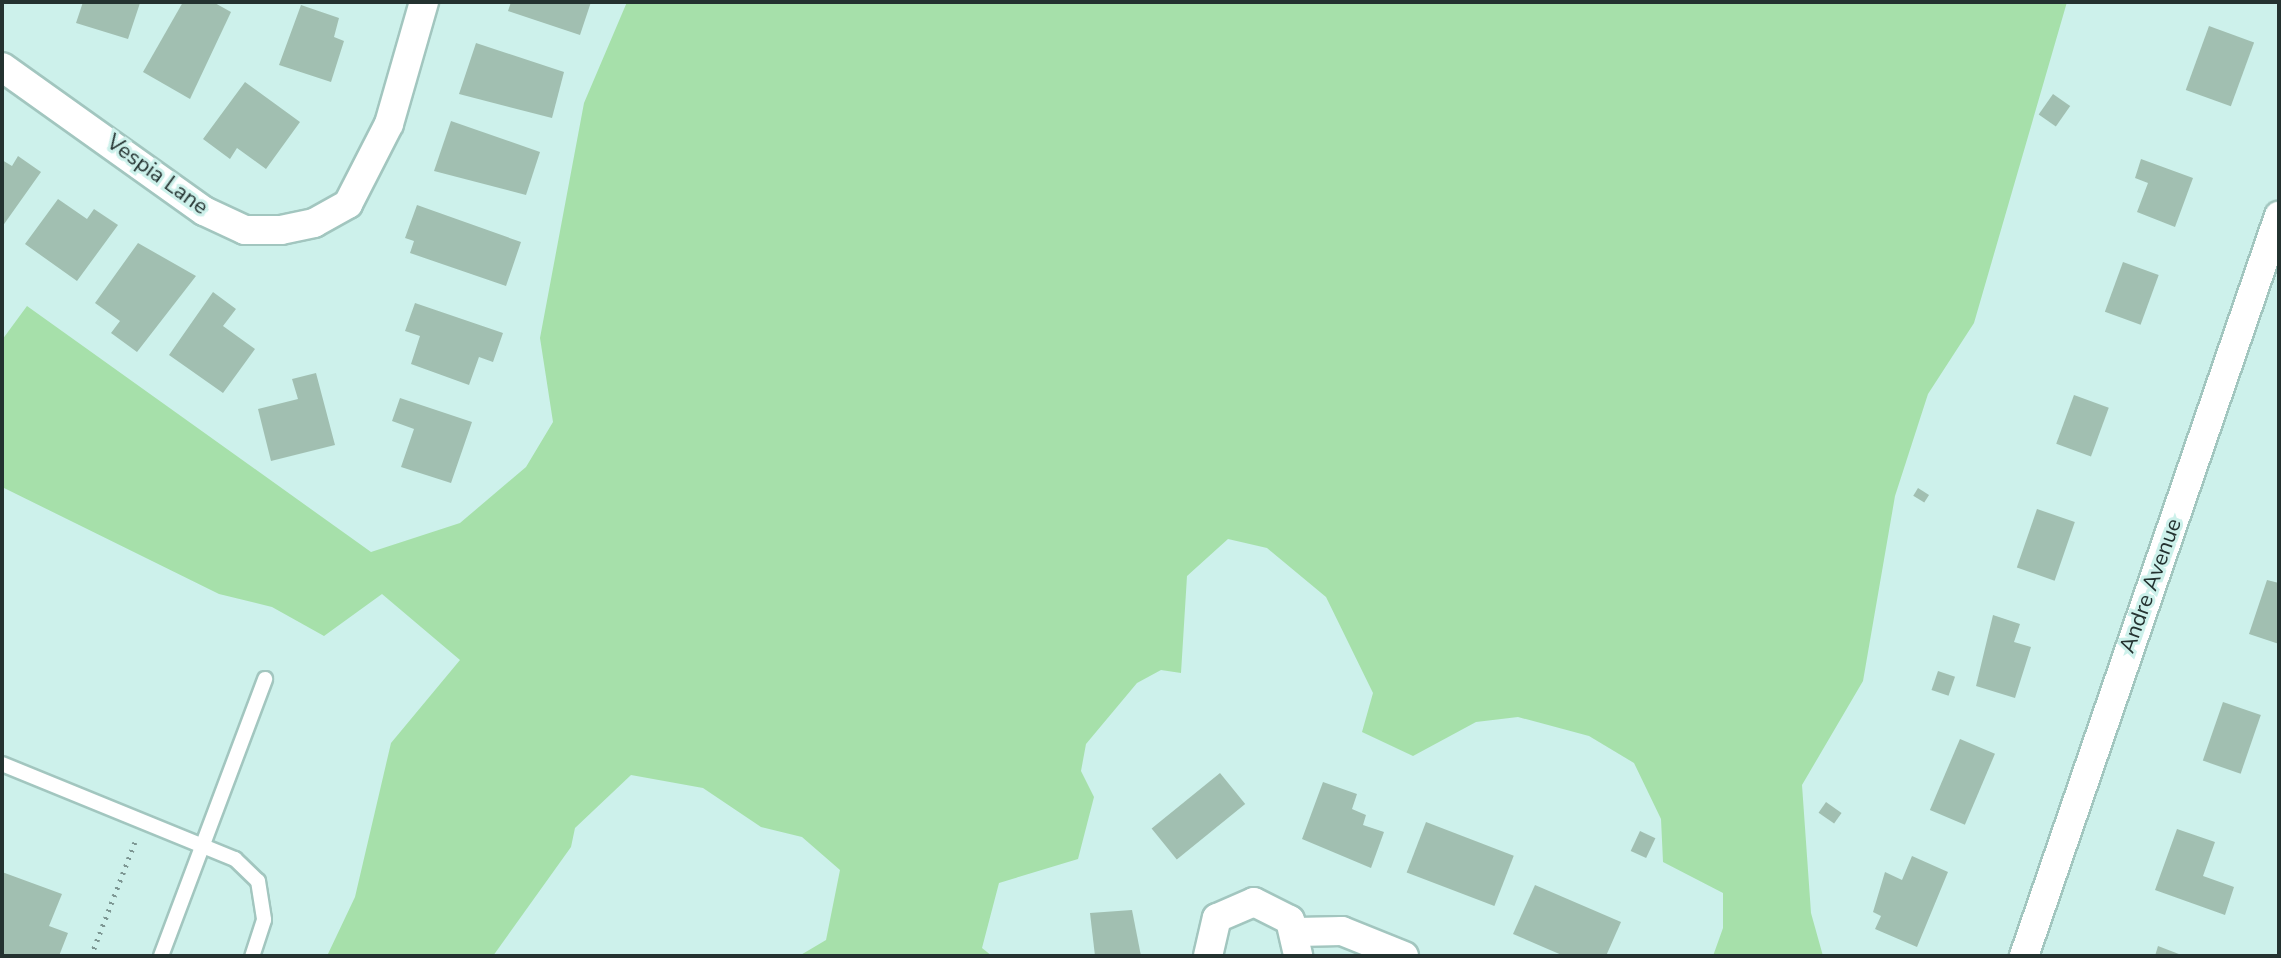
<!DOCTYPE html>
<html>
<head>
<meta charset="utf-8">
<style>
  body { margin:0 }
  #map { position:relative; width:2281px; height:958px; overflow:hidden; background:#cdf1eb; font-family:"Nunito Sans",sans-serif }
  div>[style] { position:absolute }
  .green>* { inset:0; background:#a6e0aa }
  .building>* { inset:0; background:#a1bfb1; transform-origin:0 0 }
  .path>* { height:5px; margin-top:-2.5px; transform-origin:0; background:repeating-linear-gradient(90deg,#7d9793 0 2px,transparent 0 8px) }
  .roads { filter:drop-shadow(2px 0 #a2c6bf) drop-shadow(-2px 0 #a2c6bf) drop-shadow(0 2px #a2c6bf) drop-shadow(0 -2px #a2c6bf) }
  .lane>* { height:14px; margin:-7px; padding:0 7px; transform-origin:7px; border-radius:7px; background:#fff }
  .street>* { height:28px; margin:-14px; padding:0 14px; transform-origin:14px; border-radius:14px; background:#fff }
  span { translate:-50% -50%; white-space:nowrap; text-align:center; line-height:1.15; -webkit-text-stroke:6px #cdf1eb; paint-order:stroke }
  .street-label { font-size:22px; color:#243230 }
  .frame { position:absolute; inset:0; border:4px solid #243230; pointer-events:none }
</style>
</head>
<body>
<div id="map">
  <div class="green">
    <i style="clip-path:polygon(627px 2px,2067px 2px,1974px 323px,1928px 394px,1895px 496px,1863px 681px,1802px 785px,1811px 913px,1823px 956px,1713px 956px,1723px 928px,1723px 893px,1663px 862px,1661px 819px,1634px 763px,1589px 736px,1518px 717px,1476px 722px,1413px 756px,1362px 732px,1373px 693px,1326px 597px,1267px 548px,1228px 539px,1187px 576px,1181px 673px,1161px 670px,1137px 683px,1086px 744px,1081px 771px,1094px 797px,1078px 859px,999px 883px,982px 948px,992px 956px,799px 956px,826px 940px,840px 870px,802px 837px,761px 827px,703px 788px,631px 775px,575px 828px,571px 847px,493px 956px,327px 956px,355px 897px,391px 743px,460px 660px,382px 594px,324px 636px,272px 607px,219px 594px,2px 487px,2px 340px,27px 306px,371px 552px,460px 523px,526px 467px,553px 422px,540px 338px,584px 103px)"></i>
  </div>
  <div class="building">
    <i style="clip-path:polygon(83px 2px,140px 3px,128px 39px,76px 23px)"></i>
    <i style="clip-path:polygon(183px 2px,213px 2px,231px 12px,190px 99px,143px 72px)"></i>
    <i style="clip-path:polygon(511px 2px,591px 2px,580px 35px,508px 11px)"></i>
    <i style="clip-path:polygon(301px 5px,339px 18px,334px 37px,344px 41px,331px 82px,279px 65px)"></i>
    <i style="left:2209px;top:26px;width:48px;height:68px;rotate:20deg"></i>
    <i style="clip-path:polygon(476px 43px,564px 72px,552px 118px,459px 94px)"></i>
    <i style="clip-path:polygon(245px 82px,300px 122px,266px 169px,237px 148px,230px 159px,203px 139px)"></i>
    <i style="left:2053px;top:94px;width:21px;height:25px;rotate:35deg"></i>
    <i style="clip-path:polygon(451px 121px,540px 152px,526px 195px,434px 171px)"></i>
    <i style="clip-path:polygon(18px 156px,41px 172px,2px 227px,2px 160px,12px 166px)"></i>
    <i style="clip-path:polygon(2141px 159px,2193px 178px,2175px 227px,2137px 212px,2148px 183px,2135px 178px)"></i>
    <i style="clip-path:polygon(58px 199px,87px 219px,94px 209px,118px 225px,77px 281px,25px 244px)"></i>
    <i style="clip-path:polygon(417px 205px,521px 242px,506px 286px,410px 253px,414px 241px,405px 238px)"></i>
    <i style="clip-path:polygon(138px 243px,196px 276px,137px 352px,111px 333px,120px 321px,95px 303px)"></i>
    <i style="left:2123px;top:262px;width:38px;height:53px;rotate:20deg"></i>
    <i style="clip-path:polygon(213px 292px,236px 309px,223px 326px,255px 349px,223px 393px,169px 355px)"></i>
    <i style="clip-path:polygon(415px 303px,503px 333px,493px 362px,479px 357px,469px 385px,411px 364px,420px 336px,405px 331px)"></i>
    <i style="clip-path:polygon(316px 373px,335px 445px,271px 461px,258px 409px,298px 399px,292px 379px)"></i>
    <i style="left:2074px;top:395px;width:37px;height:52px;rotate:20deg"></i>
    <i style="clip-path:polygon(400px 398px,472px 422px,451px 483px,401px 467px,414px 429px,392px 421px)"></i>
    <i style="left:1918px;top:488px;width:13px;height:9px;rotate:32deg"></i>
    <i style="left:2037px;top:509px;width:40px;height:62px;rotate:19deg"></i>
    <i style="clip-path:polygon(2267px 580px,2279px 583px,2279px 644px,2249px 634px)"></i>
    <i style="clip-path:polygon(1993px 615px,2020px 624px,2014px 642px,2031px 647px,2015px 698px,1976px 686px)"></i>
    <i style="left:1938px;top:671px;width:18px;height:20px;rotate:19deg"></i>
    <i style="left:2223px;top:702px;width:40px;height:62px;rotate:19deg"></i>
    <i style="left:1960px;top:739px;width:38px;height:77px;rotate:23deg"></i>
    <i style="left:1220px;top:773px;width:40px;height:88px;rotate:51deg"></i>
    <i style="clip-path:polygon(1323px 782px,1357px 794px,1352px 809px,1366px 815px,1363px 825px,1384px 832px,1371px 868px,1302px 839px)"></i>
    <i style="left:1826px;top:802px;width:19px;height:13px;rotate:35deg"></i>
    <i style="left:1426px;top:822px;width:94px;height:54px;rotate:21deg"></i>
    <i style="clip-path:polygon(2177px 829px,2215px 842px,2203px 876px,2234px 887px,2225px 915px,2155px 890px)"></i>
    <i style="left:1640px;top:831px;width:17px;height:22px;rotate:25deg"></i>
    <i style="clip-path:polygon(1912px 856px,1948px 872px,1917px 947px,1875px 929px,1881px 916px,1873px 912px,1885px 872px,1902px 880px)"></i>
    <i style="clip-path:polygon(2px 859px,2px 872px,62px 894px,49px 926px,68px 933px,59px 956px,2px 956px)"></i>
    <i style="clip-path:polygon(1535px 885px,1621px 922px,1606px 956px,1564px 956px,1513px 934px)"></i>
    <i style="clip-path:polygon(1132px 910px,1141px 956px,1095px 956px,1090px 913px)"></i>
    <i style="clip-path:polygon(2158px 946px,2184px 956px,2155px 956px)"></i>
  </div>
  <div class="path">
    <i style="left:91px;top:956px;width:122px;rotate:-68.9deg"></i>
  </div>
  <div class="roads">
    <div class="lane">
      <i style="left:2px;top:764px;width:252px;rotate:22.2deg"></i>
      <i style="left:235px;top:859px;width:32px;rotate:44deg"></i>
      <i style="left:258px;top:881px;width:39px;rotate:81deg"></i>
      <i style="left:264px;top:920px;width:38px;rotate:108deg"></i>
      <i style="left:161px;top:956px;width:296px;rotate:-69.4deg"></i>
    </div>
    <div class="street">
      <i style="left:2px;top:67px;width:248px;rotate:35.5deg"></i>
      <i style="left:204px;top:211px;width:45px;rotate:24.9deg"></i>
      <i style="left:245px;top:230px;width:36px"></i>
      <i style="left:281px;top:230px;width:34px;rotate:-12deg"></i>
      <i style="left:314px;top:223px;width:39px;rotate:-29deg"></i>
      <i style="left:348px;top:204px;width:90px;rotate:-62.9deg"></i>
      <i style="left:389px;top:124px;width:127px;rotate:-74deg"></i>
      <i style="left:1297px;top:932px;width:45px;rotate:-1.3deg"></i>
      <i style="left:1342px;top:931px;width:67px;rotate:22deg"></i>
      <i style="left:1208px;top:956px;width:39px;rotate:-77deg"></i>
      <i style="left:1217px;top:918px;width:40px;rotate:-23.4deg"></i>
      <i style="left:1254px;top:902px;width:40px;rotate:26.6deg"></i>
      <i style="left:1290px;top:920px;width:37px;rotate:77deg"></i>
      <i style="left:2024px;top:956px;width:783px;rotate:-70.99deg"></i>
    </div>
  </div>
  <div class="street-label">
    <span style="left:157px;top:175px;rotate:36deg">Vespia Lane</span>
    <span style="left:2151px;top:586px;rotate:-70deg">Andre Avenue</span>
  </div>
  <div class="frame"></div>
</div>
</body>
</html>
